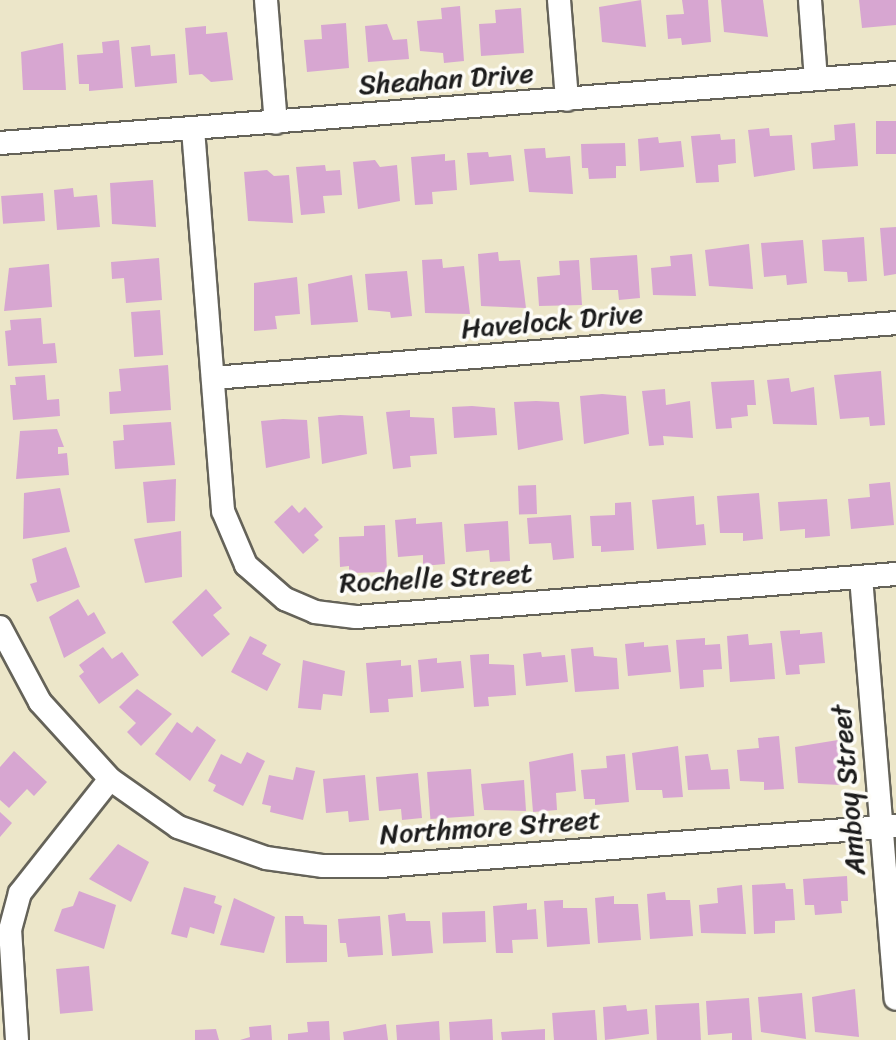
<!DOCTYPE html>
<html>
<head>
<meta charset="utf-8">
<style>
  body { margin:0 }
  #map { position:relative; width:896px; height:1040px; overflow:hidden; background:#ece6c9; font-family:Sriracha,sans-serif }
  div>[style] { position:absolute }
  .building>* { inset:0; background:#d7a6d1; transform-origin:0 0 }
  .roads { filter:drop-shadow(2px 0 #656359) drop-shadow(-2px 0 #656359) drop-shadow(0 2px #656359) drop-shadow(0 -2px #656359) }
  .minor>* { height:22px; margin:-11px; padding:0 11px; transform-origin:11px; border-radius:11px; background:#fff }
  span { translate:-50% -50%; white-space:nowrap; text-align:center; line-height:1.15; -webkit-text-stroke:7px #fdfcf7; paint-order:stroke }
  .street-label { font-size:28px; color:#1c1c1c }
</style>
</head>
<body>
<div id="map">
  <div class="building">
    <i style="clip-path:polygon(641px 0,646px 47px,602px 42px,599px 7px)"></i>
    <i style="clip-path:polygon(682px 0,708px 0,711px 42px,682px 45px,681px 38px,668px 39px,666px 15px,684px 14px)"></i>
    <i style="clip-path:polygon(721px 0,763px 0,768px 37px,724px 32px)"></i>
    <i style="clip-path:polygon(859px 0,896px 0,896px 25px,862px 28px)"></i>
    <i style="clip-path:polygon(460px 6px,464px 61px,444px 63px,443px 53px,420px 51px,417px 21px,442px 19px,441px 8px)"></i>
    <i style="clip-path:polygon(521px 8px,524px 53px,481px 56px,479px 24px,496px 23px,495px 10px)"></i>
    <i style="clip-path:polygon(346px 23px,349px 68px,307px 72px,304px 40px,322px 39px,321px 25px)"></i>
    <i style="clip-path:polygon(387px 24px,393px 40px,407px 39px,409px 59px,368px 62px,365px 26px)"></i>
    <i style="clip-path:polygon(206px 26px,206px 34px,227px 32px,233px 80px,211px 82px,202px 74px,189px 75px,185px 28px)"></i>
    <i style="clip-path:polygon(119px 40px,123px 88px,89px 91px,89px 84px,79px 84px,77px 55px,103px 53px,102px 42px)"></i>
    <i style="clip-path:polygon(63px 43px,66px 90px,23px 90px,21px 52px)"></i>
    <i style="clip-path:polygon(150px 45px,151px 56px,175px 54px,177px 83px,135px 87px,131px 47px)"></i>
    <i style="left:896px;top:121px;width:33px;height:20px;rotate:90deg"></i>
    <i style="clip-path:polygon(855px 123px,858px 166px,813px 169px,811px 143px,835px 140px,834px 125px)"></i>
    <i style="clip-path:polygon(769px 128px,770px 136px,792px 135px,795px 170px,754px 177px,748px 130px)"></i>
    <i style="clip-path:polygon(720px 134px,721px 140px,735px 139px,736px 163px,718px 165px,719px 182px,696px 183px,691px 136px)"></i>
    <i style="clip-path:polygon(658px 137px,659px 143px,681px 141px,684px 167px,640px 171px,638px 139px)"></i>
    <i style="clip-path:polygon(625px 143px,626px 166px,616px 166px,616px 178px,589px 179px,588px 168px,582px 168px,581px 144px)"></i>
    <i style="clip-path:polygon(545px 148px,546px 158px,570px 156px,573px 194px,529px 192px,524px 149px)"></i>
    <i style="clip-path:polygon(488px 152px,489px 157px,511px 155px,514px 181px,470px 185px,467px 153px)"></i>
    <i style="clip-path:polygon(445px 154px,445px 161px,455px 160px,457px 190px,432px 192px,433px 204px,415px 205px,411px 157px)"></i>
    <i style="clip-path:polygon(375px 160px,380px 167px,397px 165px,400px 201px,358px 209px,353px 162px)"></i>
    <i style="clip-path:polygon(325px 165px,326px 171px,340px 170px,342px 195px,323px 196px,325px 213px,301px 215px,296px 167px)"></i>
    <i style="clip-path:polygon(267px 170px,274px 176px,289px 175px,293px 223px,248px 221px,244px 172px)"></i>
    <i style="clip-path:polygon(153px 180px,156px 227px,112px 224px,110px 183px)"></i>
    <i style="clip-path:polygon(73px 188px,74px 197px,97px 195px,100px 227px,57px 230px,54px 190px)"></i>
    <i style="left:43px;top:193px;width:28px;height:42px;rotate:86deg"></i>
    <i style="clip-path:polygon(896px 227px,896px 274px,884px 276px,880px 228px)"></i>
    <i style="clip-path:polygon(864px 237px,867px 281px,848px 282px,847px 272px,824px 271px,822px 240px)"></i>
    <i style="clip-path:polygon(803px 240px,807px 283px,787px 285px,786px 275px,764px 277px,761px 243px)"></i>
    <i style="clip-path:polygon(749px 244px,753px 289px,709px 286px,705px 250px)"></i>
    <i style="clip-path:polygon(498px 252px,499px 261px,520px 260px,526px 308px,481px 306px,478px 254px)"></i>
    <i style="clip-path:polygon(692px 254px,696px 296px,653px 295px,651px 268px,671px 266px,670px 256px)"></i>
    <i style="clip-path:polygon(637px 255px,640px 298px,619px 300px,618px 290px,592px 290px,590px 258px)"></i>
    <i style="clip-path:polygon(159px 258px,162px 300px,126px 303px,124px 278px,112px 279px,111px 262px)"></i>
    <i style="clip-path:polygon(442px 259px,443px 268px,464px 266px,470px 314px,425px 313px,422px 260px)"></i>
    <i style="clip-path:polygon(579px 260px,582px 305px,539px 306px,537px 277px,560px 275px,559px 261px)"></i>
    <i style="clip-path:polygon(49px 264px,52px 307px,4px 311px,9px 268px)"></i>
    <i style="clip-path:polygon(407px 271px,412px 316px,391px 318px,390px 312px,368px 310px,365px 274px)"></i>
    <i style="clip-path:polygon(352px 275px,358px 322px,311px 325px,308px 284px)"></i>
    <i style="clip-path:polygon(297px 277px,300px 314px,275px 316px,277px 329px,254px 331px,254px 283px)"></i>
    <i style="left:160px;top:310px;width:45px;height:29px;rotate:86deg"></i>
    <i style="clip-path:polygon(41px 318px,43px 344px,55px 343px,57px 363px,8px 366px,5px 331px,11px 330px,10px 320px)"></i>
    <i style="clip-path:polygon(168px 365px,171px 410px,110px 414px,109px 392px,121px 391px,119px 369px)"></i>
    <i style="clip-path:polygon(881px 371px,885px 425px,870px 426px,869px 417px,840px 419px,834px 375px)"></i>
    <i style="clip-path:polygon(45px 375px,47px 400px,59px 399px,60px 416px,13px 420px,10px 385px,16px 385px,15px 377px)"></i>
    <i style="clip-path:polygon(789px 378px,791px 392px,814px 387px,817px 425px,773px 424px,767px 380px)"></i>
    <i style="clip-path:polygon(754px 380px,756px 405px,747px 405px,748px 416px,731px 418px,732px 428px,716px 429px,711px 382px)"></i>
    <i style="clip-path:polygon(665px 389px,666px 405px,690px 401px,693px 438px,663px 436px,664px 445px,649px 446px,642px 391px)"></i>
    <i style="clip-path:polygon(602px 394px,626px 396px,629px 434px,584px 444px,580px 396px)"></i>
    <i style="clip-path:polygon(536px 401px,559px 402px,563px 440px,518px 450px,514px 402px)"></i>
    <i style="clip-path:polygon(472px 406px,495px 408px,497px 435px,454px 438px,452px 407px)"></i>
    <i style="clip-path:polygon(410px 410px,410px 417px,434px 418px,437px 454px,410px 456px,411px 467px,393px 469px,386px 412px)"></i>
    <i style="clip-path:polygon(340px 415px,363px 416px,367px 454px,322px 464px,318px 417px)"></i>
    <i style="clip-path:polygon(283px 419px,307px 420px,310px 458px,266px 468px,261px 421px)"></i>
    <i style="clip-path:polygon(171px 422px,175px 465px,115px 469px,113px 441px,124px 440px,123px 425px)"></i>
    <i style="clip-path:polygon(57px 429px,64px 447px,58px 447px,58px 454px,67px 453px,69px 475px,16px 479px,20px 431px)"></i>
    <i style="clip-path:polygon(176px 479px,175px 521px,147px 523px,143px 482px)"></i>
    <i style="clip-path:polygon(890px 482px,894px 525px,851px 529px,848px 499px,870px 497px,869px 484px)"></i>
    <i style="left:536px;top:485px;width:29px;height:18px;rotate:88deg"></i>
    <i style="clip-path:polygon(60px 488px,70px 532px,23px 539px,24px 493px)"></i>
    <i style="clip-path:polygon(759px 493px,763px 539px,743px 541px,743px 533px,720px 533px,717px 496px)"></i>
    <i style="clip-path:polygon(694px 496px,696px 525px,704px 524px,706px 545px,657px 549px,652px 500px)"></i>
    <i style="clip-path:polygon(827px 499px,830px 536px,805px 538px,805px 529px,780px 531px,778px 502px)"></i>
    <i style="clip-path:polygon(631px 502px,634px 550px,601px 552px,601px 546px,592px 546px,590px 516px,615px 515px,615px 503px)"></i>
    <i style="clip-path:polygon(292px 505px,299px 513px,305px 507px,323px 527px,314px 535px,319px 540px,303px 554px,274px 522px)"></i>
    <i style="clip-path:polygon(571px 515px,574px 558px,553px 560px,551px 543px,529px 544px,527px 518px)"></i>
    <i style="clip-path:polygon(416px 518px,416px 524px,442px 522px,445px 564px,423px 566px,423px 555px,398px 557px,395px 520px)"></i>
    <i style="clip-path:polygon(508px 521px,510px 561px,490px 562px,489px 550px,466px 552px,464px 524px)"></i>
    <i style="clip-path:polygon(385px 525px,387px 572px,349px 573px,349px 566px,340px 567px,339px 537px,364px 536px,364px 526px)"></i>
    <i style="clip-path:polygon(181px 531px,182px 577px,145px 583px,134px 539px)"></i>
    <i style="clip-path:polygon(66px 547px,80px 587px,37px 602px,30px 584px,37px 582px,32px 559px)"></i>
    <i style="clip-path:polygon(206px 589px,222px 608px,213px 615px,230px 634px,202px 657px,172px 622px)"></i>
    <i style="clip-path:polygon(78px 599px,88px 616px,94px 612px,106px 633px,64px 658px,49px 617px)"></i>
    <i style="clip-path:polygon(800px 630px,800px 634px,822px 632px,825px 663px,799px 665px,800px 674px,786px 675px,780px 631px)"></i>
    <i style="clip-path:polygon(748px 634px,749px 645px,772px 643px,775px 679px,730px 682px,727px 636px)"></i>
    <i style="clip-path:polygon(250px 636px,267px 645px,262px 654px,281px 664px,267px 691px,231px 672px)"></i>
    <i style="clip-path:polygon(705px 638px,705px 645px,720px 644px,722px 669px,703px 670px,704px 687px,680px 689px,676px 640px)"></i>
    <i style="clip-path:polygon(644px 642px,644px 647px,668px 645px,671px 672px,628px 676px,625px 644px)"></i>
    <i style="clip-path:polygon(103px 647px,112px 659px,122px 652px,139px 675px,99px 704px,79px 676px,84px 672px,79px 665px)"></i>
    <i style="clip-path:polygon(593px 647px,594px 656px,617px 658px,619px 689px,575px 692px,571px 649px)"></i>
    <i style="clip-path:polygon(541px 652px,542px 657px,565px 655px,568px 682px,526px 686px,523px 654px)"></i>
    <i style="clip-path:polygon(489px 654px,489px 664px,514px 665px,516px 695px,488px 697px,489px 706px,474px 707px,470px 655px)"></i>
    <i style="clip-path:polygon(437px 658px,437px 663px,461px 661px,464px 688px,421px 692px,418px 660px)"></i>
    <i style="clip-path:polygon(303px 660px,345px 671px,342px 696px,323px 694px,321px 710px,298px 708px)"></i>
    <i style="clip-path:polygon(401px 660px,401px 666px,411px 665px,413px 697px,388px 699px,389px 712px,370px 713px,366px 663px)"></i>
    <i style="clip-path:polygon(137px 689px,172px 714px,141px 746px,127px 732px,136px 723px,119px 707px)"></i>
    <i style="clip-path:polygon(177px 722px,192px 733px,197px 726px,216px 740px,190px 781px,155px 754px)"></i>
    <i style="clip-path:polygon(779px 736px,784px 789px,764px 790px,764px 782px,740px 781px,737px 750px,759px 748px,758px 738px)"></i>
    <i style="clip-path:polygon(838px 740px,841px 785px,798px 783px,795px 747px)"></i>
    <i style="clip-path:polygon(678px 746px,683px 797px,663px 798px,662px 790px,636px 790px,632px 753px)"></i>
    <i style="clip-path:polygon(14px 751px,47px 782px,34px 796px,27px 789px,9px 808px,0 800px,0 767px)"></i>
    <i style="clip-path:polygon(247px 752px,265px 761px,243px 806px,213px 791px,216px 785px,208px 781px,221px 754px,241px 764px)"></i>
    <i style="clip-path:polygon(573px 753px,576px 791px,556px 793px,557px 810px,533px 812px,529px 762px)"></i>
    <i style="clip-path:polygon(625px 754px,629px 802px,595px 805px,595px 799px,584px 799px,581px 770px,607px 768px,606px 756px)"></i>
    <i style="clip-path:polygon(708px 754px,711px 770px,728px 769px,730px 789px,688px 790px,685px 756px)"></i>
    <i style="clip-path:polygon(296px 767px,315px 771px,303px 820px,270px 812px,271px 806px,262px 804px,269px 775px,293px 780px)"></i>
    <i style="left:471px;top:769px;width:47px;height:44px;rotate:86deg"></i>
    <i style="clip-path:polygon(418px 773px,422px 818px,402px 820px,401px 809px,379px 811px,376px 777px)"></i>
    <i style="clip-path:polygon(365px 775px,369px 820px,349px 822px,348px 811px,326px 813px,323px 779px)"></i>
    <i style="clip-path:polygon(524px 780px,526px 811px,484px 810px,481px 784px)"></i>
    <i style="clip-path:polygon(0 812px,12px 823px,0 837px)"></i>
    <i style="clip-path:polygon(118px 844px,149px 862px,131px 902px,89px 879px)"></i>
    <i style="clip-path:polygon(847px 876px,848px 901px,841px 901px,842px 913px,815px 915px,814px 905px,805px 905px,803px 879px)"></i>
    <i style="clip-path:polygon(785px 883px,786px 889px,793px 889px,795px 920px,775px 921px,775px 933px,754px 934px,752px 885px)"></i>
    <i style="clip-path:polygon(742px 885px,746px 934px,701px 933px,699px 905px,718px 903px,717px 888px)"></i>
    <i style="clip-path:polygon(184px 887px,216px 896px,214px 903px,222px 906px,214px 934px,190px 927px,187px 938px,171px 934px)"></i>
    <i style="clip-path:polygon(79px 891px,116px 905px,104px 949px,54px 931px,62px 909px,73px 906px)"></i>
    <i style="clip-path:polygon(665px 892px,666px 900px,690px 900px,693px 936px,650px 939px,647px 894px)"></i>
    <i style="clip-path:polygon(614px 896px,614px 904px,638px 904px,641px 940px,598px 943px,595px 898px)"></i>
    <i style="clip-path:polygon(234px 898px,275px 917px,264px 953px,220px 945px)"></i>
    <i style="clip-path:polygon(563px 900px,563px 908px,587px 908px,590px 944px,547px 947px,544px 901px)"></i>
    <i style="clip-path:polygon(527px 903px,527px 910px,536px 909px,538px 939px,512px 940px,513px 953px,496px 953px,493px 906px)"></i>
    <i style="left:485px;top:911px;width:31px;height:43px;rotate:88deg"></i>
    <i style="clip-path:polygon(405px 913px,406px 921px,430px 921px,433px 953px,392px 956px,388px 915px)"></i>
    <i style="clip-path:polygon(285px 916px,303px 916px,304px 924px,327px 925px,327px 962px,286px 963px)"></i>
    <i style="clip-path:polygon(380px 916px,383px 955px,348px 957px,346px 943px,340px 943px,338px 919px)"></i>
    <i style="left:89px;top:966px;width:45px;height:33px;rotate:85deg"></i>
    <i style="clip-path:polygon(855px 989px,859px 1037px,815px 1032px,812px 997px)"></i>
    <i style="clip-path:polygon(802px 993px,806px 1039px,761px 1032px,758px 997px)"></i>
    <i style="clip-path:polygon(749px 998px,752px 1040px,732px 1040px,732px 1033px,708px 1035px,706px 1001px)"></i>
    <i style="left:699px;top:1003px;width:37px;height:44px;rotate:87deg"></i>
    <i style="clip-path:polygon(626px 1005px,627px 1011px,647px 1009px,649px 1034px,605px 1040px,603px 1007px)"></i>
    <i style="left:595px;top:1010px;width:30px;height:43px;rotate:86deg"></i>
    <i style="clip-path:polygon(492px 1019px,493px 1040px,450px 1040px,449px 1022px)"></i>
    <i style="clip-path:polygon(329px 1021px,330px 1040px,288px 1040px,288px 1034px,308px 1032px,307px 1022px)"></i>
    <i style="clip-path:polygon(439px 1021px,440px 1040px,397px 1040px,396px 1025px)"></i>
    <i style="clip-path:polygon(386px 1024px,388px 1040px,344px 1040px,343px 1032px)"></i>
    <i style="clip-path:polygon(271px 1025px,272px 1040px,240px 1040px,250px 1037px,249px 1027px)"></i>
    <i style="clip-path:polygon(216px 1029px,219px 1040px,195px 1040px,195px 1030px)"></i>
    <i style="clip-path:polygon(545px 1029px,545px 1040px,502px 1040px,501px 1032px)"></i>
  </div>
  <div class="roads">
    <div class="minor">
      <i style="left:266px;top:0;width:123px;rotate:85.4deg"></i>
      <i style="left:559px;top:0;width:100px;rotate:85.4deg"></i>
      <i style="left:810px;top:0;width:79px;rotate:85.7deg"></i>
      <i style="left:193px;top:129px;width:383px;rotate:85.5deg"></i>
      <i style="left:223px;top:511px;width:59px;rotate:66.9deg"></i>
      <i style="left:246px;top:565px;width:52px;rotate:41.1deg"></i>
      <i style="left:285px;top:599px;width:33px;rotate:23deg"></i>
      <i style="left:315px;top:612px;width:41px;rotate:7deg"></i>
      <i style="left:356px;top:617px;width:542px;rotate:-4.55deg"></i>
      <i style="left:0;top:143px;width:899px;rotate:-4.47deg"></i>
      <i style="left:213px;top:378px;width:685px;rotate:-4.6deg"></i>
      <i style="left:861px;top:577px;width:423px;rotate:85.3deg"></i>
      <i style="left:0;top:627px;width:85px;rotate:61.9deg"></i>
      <i style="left:40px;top:702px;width:104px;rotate:47.7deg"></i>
      <i style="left:110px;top:779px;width:83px;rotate:35.2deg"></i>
      <i style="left:178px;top:827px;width:93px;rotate:19.4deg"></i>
      <i style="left:266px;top:858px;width:58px;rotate:8deg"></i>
      <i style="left:323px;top:866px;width:57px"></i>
      <i style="left:380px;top:866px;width:518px;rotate:-4.43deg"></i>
      <i style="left:17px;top:1040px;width:110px;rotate:-93.6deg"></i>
      <i style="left:10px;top:930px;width:38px;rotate:-75deg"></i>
      <i style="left:20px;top:893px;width:145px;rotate:-51.7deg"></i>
    </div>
  </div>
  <div class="street-label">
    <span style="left:446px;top:79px;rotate:-4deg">Sheahan Drive</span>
    <span style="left:552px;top:321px;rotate:-5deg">Havelock Drive</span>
    <span style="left:436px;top:578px;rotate:-3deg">Rochelle Street</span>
    <span style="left:848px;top:790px;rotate:-95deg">Amboy Street</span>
    <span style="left:490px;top:827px;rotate:-4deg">Northmore Street</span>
  </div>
</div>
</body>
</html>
